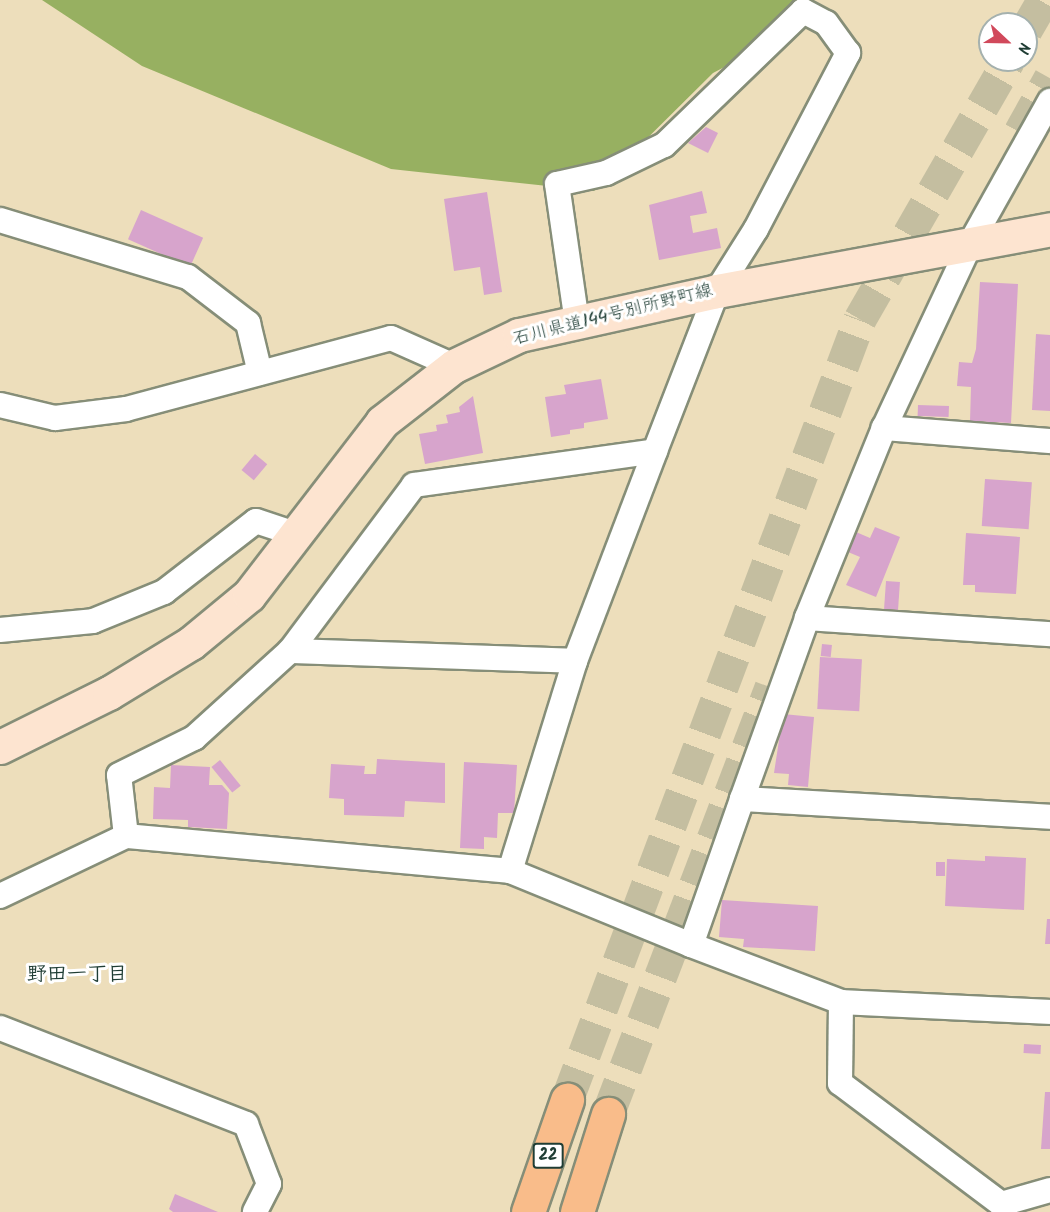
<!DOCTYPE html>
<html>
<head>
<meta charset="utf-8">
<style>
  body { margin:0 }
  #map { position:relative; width:1050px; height:1212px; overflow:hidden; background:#eddebb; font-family:Kalam,"Klee One",sans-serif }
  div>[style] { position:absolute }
  .forest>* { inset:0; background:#97b061 }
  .building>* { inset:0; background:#d7a4cc; transform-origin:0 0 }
  .primary-tunnel>* { height:33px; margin-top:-16.5px; transform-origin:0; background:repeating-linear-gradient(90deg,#c4bea0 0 33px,transparent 0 49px) }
  .roads { filter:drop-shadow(2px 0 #868e78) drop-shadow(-2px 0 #868e78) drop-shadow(0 2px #868e78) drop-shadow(0 -2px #868e78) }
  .street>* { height:24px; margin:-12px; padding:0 12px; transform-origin:12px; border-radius:12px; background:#fff }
  .secondary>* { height:33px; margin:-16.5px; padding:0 16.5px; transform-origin:16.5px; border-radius:16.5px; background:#fde4d0 }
  .primary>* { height:33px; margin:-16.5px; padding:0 16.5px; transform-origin:16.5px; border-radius:16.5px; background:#f9bc8a }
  span { translate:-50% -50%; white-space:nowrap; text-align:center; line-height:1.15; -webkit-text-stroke:6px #fff; paint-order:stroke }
  .shield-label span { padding:2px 4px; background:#fff; border:2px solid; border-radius:4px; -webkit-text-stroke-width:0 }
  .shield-label { font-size:16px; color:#1f3d34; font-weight:700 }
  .street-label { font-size:18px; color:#1f3d34 }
  .neighbourhood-label { font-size:20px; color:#1f3d34; font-weight:700 }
  .north { position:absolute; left:978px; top:12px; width:60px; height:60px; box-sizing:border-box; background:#fff; border:2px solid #a5b1ae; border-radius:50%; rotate:112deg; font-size:16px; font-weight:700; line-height:24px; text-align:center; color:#1f3d34 }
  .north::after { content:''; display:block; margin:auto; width:21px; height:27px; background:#d1495b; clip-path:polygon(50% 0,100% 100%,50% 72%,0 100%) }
</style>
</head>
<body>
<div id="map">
  <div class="forest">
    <i style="clip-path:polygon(42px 0,809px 0,772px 42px,713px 73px,594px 191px,391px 169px,142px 66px)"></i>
  </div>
  <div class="building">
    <i style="clip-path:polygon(706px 127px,718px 133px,708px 153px,688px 143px)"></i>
    <i style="clip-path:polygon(702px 191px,707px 213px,690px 216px,693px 233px,717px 228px,721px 248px,659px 260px,649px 205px)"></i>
    <i style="clip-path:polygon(487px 192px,502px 292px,484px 295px,480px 267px,454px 271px,444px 199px)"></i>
    <i style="left:141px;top:210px;width:68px;height:32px;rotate:24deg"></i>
    <i style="clip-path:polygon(980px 282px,1018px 284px,1011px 423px,970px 421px,971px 387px,957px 386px,959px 362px,972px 363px,976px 349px)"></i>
    <i style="clip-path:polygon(1036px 334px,1050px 335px,1050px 411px,1032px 410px)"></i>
    <i style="clip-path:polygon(601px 379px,608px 419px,584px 423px,584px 428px,570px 430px,570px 434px,551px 437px,545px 397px,566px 394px,564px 385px)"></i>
    <i style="clip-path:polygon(473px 396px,483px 453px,425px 464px,419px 434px,437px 431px,436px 425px,448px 423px,446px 415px,460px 412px,459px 407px)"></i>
    <i style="left:918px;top:405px;width:31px;height:11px;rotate:2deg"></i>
    <i style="left:255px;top:454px;width:16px;height:21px;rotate:40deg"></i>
    <i style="left:985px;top:479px;width:47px;height:47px;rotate:4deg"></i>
    <i style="clip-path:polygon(875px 527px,900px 537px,876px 597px,846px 585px,860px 557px,848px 552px,856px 532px,870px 538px)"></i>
    <i style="clip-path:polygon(966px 533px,1020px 537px,1016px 594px,975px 592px,975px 585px,963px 585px)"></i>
    <i style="left:886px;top:581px;width:14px;height:28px;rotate:4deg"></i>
    <i style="left:822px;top:644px;width:10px;height:12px;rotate:6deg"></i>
    <i style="left:820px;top:657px;width:42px;height:52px;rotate:3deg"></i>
    <i style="clip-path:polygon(783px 714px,814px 717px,808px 787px,788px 785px,789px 774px,774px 773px)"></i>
    <i style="clip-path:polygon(377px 759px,445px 763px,445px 803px,405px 801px,404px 817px,344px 815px,344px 799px,329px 798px,331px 764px,365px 766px,364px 774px,376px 774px)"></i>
    <i style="left:220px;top:760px;width:33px;height:11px;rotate:51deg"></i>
    <i style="clip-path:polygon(464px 762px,517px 765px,514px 813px,498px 813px,497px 838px,484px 837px,484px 849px,460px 848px)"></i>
    <i style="clip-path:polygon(171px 765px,210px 767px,209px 785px,222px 785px,229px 793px,227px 829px,188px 827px,188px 820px,153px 819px,154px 787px,170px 788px)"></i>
    <i style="clip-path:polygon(985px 856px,1026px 858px,1024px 910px,945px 906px,947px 859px,985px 861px)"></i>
    <i style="left:936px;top:862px;width:9px;height:14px"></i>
    <i style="clip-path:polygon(722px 900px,818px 906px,815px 951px,743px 947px,744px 939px,719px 937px)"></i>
    <i style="clip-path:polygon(1047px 919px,1050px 919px,1050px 944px,1045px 944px)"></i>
    <i style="left:1024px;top:1044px;width:17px;height:9px;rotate:3deg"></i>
    <i style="clip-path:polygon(1045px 1092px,1050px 1092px,1050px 1149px,1041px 1149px)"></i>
    <i style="clip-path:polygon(175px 1194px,218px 1212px,173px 1212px,169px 1209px)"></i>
  </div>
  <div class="primary-tunnel">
    <i style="left:1026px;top:30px;width:34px;rotate:-60deg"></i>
    <i style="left:1020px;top:132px;width:62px;rotate:-60.9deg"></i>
    <i style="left:567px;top:1100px;width:834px;rotate:-69.44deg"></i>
    <i style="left:860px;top:319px;width:299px;rotate:-60.1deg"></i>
    <i style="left:608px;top:1114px;width:457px;rotate:-69.1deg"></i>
  </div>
  <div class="roads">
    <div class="street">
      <i style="left:0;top:220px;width:196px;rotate:16.9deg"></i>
      <i style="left:188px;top:277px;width:76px;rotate:37.5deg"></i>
      <i style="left:248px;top:323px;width:51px;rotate:76.5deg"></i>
      <i style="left:0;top:405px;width:57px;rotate:13.3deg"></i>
      <i style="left:55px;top:418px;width:72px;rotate:-7.2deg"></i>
      <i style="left:126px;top:409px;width:274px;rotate:-15deg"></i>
      <i style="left:391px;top:338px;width:69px;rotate:24deg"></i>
      <i style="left:884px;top:428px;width:203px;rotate:-64.9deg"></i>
      <i style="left:970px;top:244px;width:164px;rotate:-60.8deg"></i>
      <i style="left:1050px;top:441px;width:167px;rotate:-175.5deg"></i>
      <i style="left:884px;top:428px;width:205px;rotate:112.1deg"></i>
      <i style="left:807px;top:618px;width:244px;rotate:3.8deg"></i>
      <i style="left:0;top:630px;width:93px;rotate:-5.5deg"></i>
      <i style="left:93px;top:621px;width:77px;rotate:-22.2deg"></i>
      <i style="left:164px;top:592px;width:116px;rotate:-37.7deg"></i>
      <i style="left:256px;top:521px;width:41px;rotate:18.4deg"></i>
      <i style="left:290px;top:651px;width:285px;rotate:2deg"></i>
      <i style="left:575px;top:661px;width:225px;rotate:-69.1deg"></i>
      <i style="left:742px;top:799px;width:192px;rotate:-70.2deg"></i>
      <i style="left:126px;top:836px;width:386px;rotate:5.2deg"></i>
      <i style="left:510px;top:871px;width:220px;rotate:-72.8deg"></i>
      <i style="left:510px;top:871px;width:196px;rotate:22.2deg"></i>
      <i style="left:691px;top:945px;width:155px;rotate:-70.7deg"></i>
      <i style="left:742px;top:799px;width:309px;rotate:3.3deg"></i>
      <i style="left:0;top:896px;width:140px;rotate:-25.5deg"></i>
      <i style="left:126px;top:836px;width:61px;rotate:-96.5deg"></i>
      <i style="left:119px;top:775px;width:84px;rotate:-26.3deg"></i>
      <i style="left:194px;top:738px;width:130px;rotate:-42.2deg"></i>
      <i style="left:290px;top:651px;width:207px;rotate:-53.2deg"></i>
      <i style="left:414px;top:485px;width:243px;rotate:-8deg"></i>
      <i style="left:655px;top:451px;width:172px;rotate:-68.8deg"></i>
      <i style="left:717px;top:291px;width:73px;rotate:-57.8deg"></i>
      <i style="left:756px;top:229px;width:199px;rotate:-62.4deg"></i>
      <i style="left:848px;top:53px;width:37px;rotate:-126deg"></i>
      <i style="left:826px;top:23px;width:26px;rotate:-152deg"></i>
      <i style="left:803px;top:11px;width:193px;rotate:136deg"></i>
      <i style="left:664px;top:145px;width:64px;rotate:154.2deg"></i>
      <i style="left:606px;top:173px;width:50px;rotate:167.3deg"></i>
      <i style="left:557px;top:184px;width:139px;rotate:81.8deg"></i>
      <i style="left:691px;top:945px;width:160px;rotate:20.8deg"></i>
      <i style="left:1050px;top:1012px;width:209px;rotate:-177.3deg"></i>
      <i style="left:841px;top:1002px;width:81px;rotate:90.7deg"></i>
      <i style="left:840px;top:1083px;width:201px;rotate:36.9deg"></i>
      <i style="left:1001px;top:1204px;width:51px;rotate:-15.9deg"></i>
      <i style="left:0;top:1028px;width:264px;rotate:21.3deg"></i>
      <i style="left:246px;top:1124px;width:64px;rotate:69deg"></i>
      <i style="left:269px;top:1184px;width:31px;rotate:117deg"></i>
    </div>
    <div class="secondary">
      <i style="left:0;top:747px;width:122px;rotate:-26.4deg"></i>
      <i style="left:109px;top:693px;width:96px;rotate:-31.4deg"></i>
      <i style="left:191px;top:643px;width:75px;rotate:-39.6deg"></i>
      <i style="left:249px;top:595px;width:218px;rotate:-52.4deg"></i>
      <i style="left:382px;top:422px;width:91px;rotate:-37.9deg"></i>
      <i style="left:454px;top:366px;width:72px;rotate:-25.5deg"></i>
      <i style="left:519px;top:335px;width:203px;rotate:-12.5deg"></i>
      <i style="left:717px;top:291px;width:339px;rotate:-10.5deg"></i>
    </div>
    <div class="primary">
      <i style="left:528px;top:1212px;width:119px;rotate:-70.8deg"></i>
      <i style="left:577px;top:1212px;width:103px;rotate:-72.4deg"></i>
    </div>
  </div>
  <div class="shield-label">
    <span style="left:548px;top:1156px">22</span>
  </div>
  <div class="street-label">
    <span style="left:613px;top:316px;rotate:-14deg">石川県道144号別所野町線</span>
  </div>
  <div class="neighbourhood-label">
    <span style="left:77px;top:975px">野田一丁目</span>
  </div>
  <div class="north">N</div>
</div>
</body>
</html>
